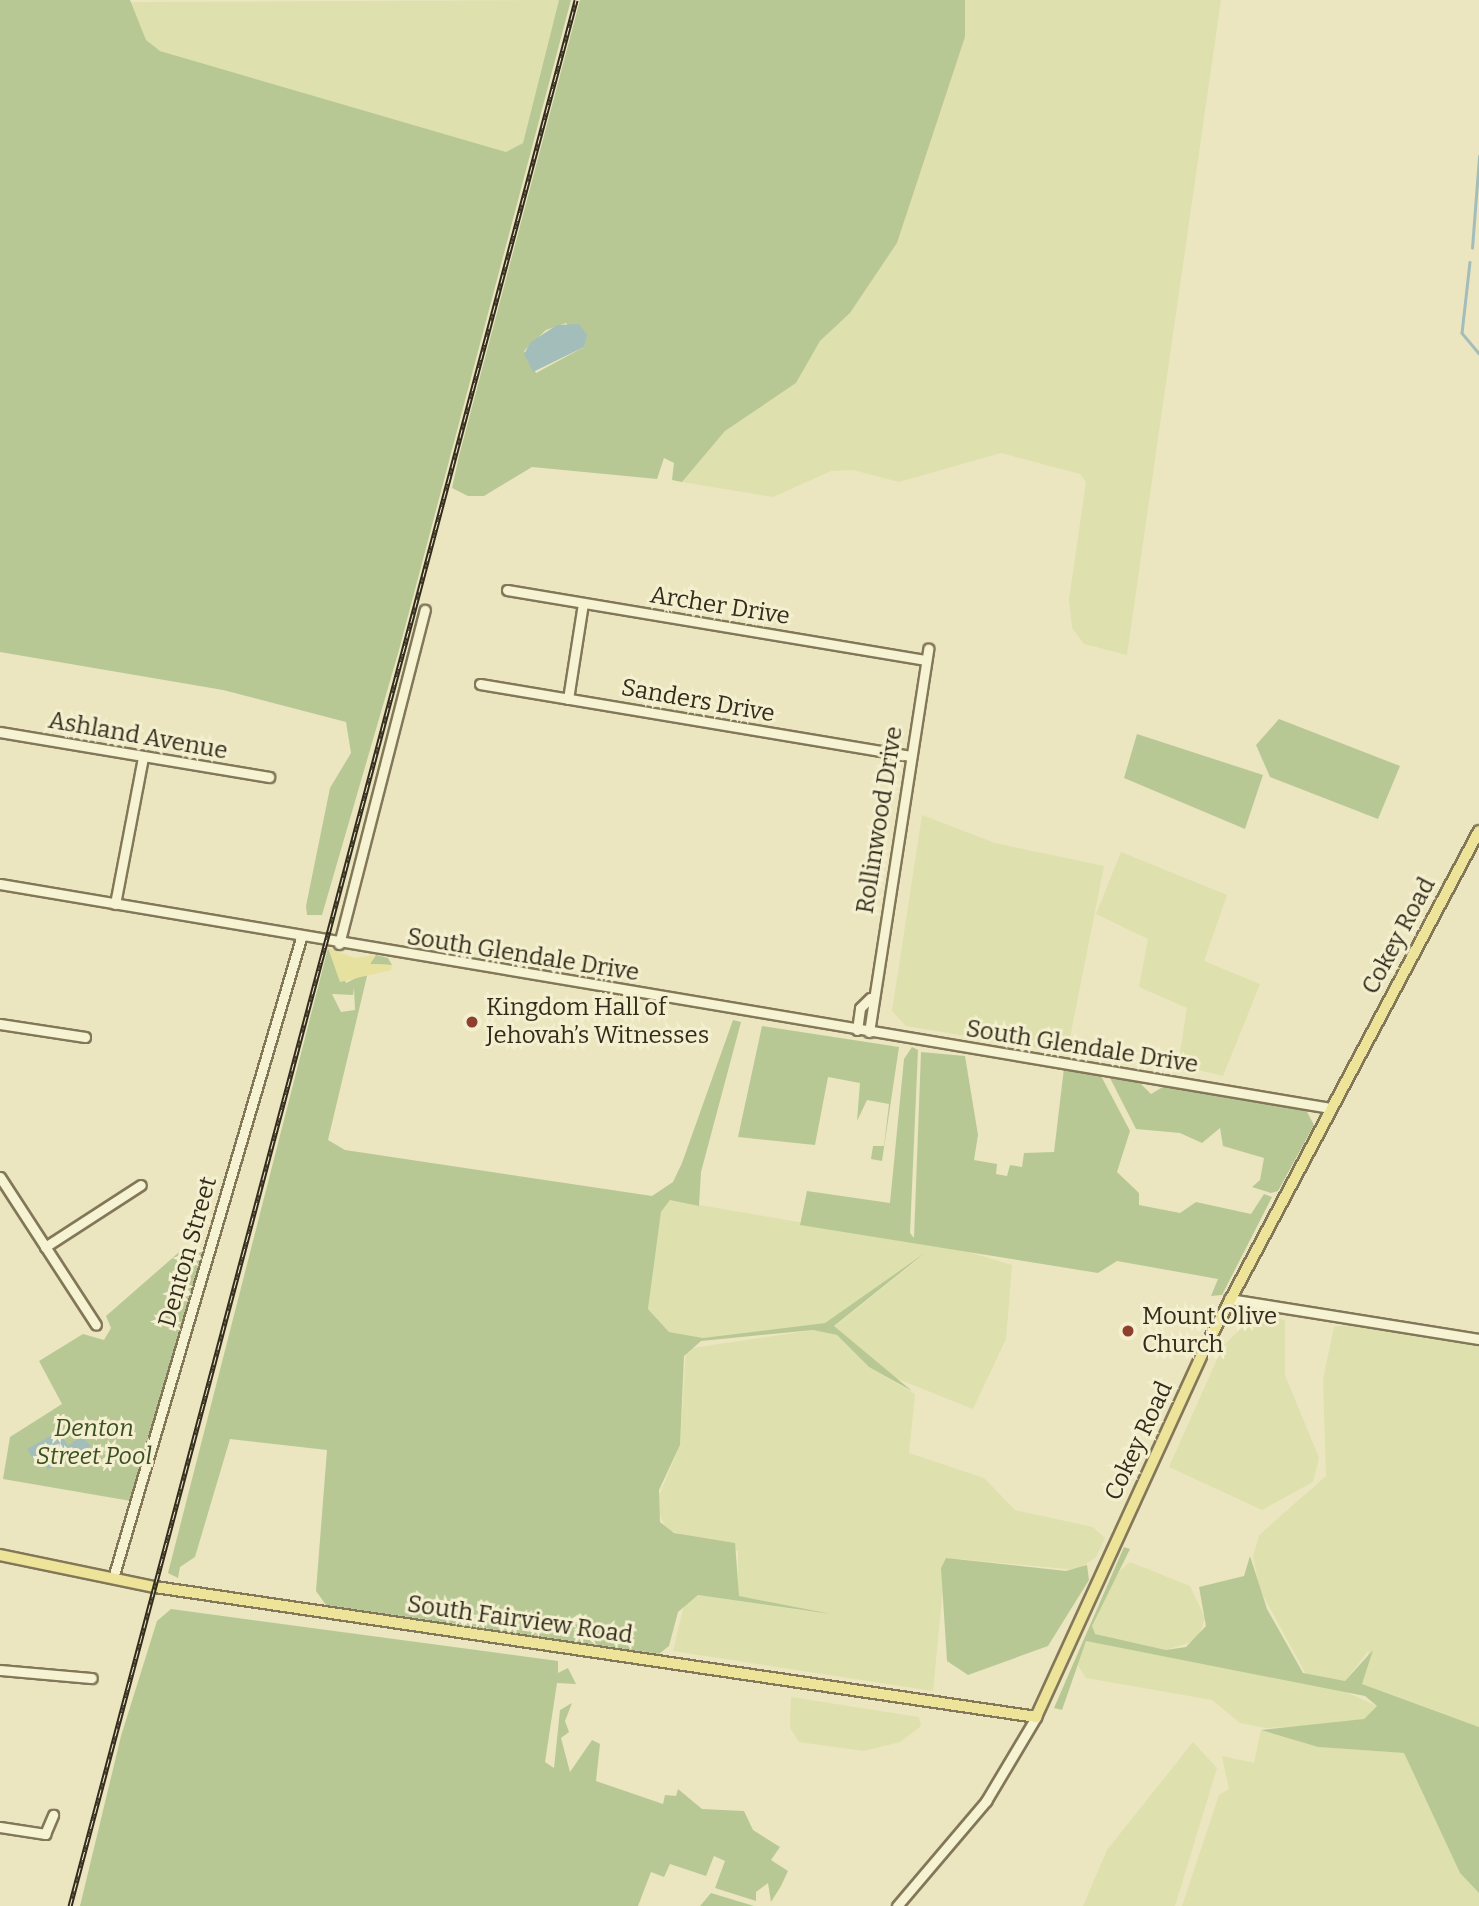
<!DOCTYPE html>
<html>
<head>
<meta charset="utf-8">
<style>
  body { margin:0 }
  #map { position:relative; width:1479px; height:1906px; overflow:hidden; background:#ebe6c0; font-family:Bitter,serif }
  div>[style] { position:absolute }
  .farmland>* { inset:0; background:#dee0ae }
  .green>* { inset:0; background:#b8c895 }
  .sand>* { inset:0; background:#e6e19e }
  .water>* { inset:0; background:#a3bdbb }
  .stream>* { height:2.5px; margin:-1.25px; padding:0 1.25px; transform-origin:1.25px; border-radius:1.25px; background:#a3bdbb }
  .roads { filter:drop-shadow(2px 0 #837759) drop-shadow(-2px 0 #837759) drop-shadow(0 2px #837759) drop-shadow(0 -2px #837759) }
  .minor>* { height:9px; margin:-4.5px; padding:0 4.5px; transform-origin:4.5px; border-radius:4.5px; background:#f6f3d2 }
  .major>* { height:10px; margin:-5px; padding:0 5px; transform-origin:5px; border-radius:5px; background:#ede399 }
  .rail>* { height:5px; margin-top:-2.5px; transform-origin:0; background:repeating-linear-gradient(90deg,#f3efcf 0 8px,#332c1d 0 16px); box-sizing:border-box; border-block:2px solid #332c1d }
  .dots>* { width:19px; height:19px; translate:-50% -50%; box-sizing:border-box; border:4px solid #f3efcf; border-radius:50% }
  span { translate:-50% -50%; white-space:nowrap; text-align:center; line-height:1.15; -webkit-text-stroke:6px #f3efcf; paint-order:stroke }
  .street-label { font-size:24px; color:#332c1d }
  .poi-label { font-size:24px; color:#332c1d }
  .left { translate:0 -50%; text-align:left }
  .park-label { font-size:24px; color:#3b4e24; font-style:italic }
</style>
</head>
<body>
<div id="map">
  <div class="farmland">
    <i style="clip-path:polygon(559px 0,523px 143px,506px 152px,160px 51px,146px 41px,130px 2px)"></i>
    <i style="clip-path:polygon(965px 0,1221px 0,1127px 655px,1084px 644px,1072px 628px,1069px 599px,1086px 482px,1080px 474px,1001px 453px,899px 482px,853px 470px,831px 471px,773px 497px,682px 482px,725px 431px,796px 383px,820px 341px,850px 313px,897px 243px,965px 37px)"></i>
    <i style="clip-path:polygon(922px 815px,995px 843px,1104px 866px,1067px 1053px,906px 1026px,892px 1011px)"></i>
    <i style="clip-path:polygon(1121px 852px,1227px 895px,1204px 961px,1260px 984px,1223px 1076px,1178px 1065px,1187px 1008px,1139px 987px,1148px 939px,1096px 914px)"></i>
    <i style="clip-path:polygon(670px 1200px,962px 1250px,1012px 1265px,1006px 1339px,973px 1409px,893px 1377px,834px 1327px,925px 1254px,825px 1323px,703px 1338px,669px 1332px,648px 1309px,661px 1212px)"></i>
    <i style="clip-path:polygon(1257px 1313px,1285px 1320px,1285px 1375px,1319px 1458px,1313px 1482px,1262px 1510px,1169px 1467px,1223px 1346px)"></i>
    <i style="clip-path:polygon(1347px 1325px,1479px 1346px,1479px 1727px,1362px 1684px,1369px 1650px,1345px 1681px,1307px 1676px,1260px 1590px,1253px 1557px,1259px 1535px,1326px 1476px,1323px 1379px,1334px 1327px)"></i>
    <i style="clip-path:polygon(813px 1330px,837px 1335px,869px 1367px,915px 1394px,909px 1453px,984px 1478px,1015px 1510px,1093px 1527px,1105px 1538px,1096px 1557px,1078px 1570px,946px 1558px,933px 1691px,673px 1651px,684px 1605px,698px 1595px,812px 1612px,738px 1596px,738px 1551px,667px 1530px,655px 1505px,680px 1445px,686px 1349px)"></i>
    <i style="clip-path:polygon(1130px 1562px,1190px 1586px,1205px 1618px,1198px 1640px,1166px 1650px,1094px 1634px,1092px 1626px,1112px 1578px)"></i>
    <i style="clip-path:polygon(1086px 1641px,1341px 1690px,1377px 1706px,1364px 1719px,1343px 1724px,1265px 1728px,1240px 1723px,1212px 1700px,1086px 1678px,1077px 1664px)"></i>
    <i style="clip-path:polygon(791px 1697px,919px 1717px,921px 1726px,900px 1742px,863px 1751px,799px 1742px,790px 1728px)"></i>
    <i style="clip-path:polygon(1261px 1730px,1318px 1747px,1404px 1753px,1460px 1873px,1479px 1893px,1479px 1906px,1182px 1906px,1219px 1795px,1229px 1789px,1222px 1756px,1254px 1763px)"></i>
    <i style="clip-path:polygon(1193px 1742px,1217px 1768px,1175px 1906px,1083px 1906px,1107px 1850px)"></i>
  </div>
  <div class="green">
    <i style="clip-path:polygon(0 0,130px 0,146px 40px,160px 51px,506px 152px,523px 143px,559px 0,571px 0,399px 650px,322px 915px,307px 915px,306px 906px,330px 788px,351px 753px,346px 722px,223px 690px,0 652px)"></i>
    <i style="clip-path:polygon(evenodd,580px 0,965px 0,965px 37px,897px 243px,850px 313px,820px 341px,796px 383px,725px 431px,682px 482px,672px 480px,674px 463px,664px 458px,657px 479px,532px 467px,484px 496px,468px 496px,452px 488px,459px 456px,580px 0,566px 323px,584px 347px,536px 373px,524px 351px,546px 330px,566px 323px)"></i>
    <i style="clip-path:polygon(1279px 719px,1400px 766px,1378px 819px,1270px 777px,1256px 745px)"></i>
    <i style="clip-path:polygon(1137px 734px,1263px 775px,1245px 829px,1124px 778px)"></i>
    <i style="clip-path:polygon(evenodd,328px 948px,346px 983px,368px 972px,328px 1140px,345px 1150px,652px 1196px,673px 1182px,682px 1163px,733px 1020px,741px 1022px,701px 1172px,699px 1206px,670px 1200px,661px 1212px,648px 1309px,669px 1332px,703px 1338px,825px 1323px,925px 1253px,834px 1326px,912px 1391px,869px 1367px,837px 1335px,813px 1330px,701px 1341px,684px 1356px,680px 1445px,659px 1490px,660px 1522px,674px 1533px,735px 1543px,739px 1596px,831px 1614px,698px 1595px,678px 1612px,669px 1646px,659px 1654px,326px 1605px,316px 1591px,327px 1450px,230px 1439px,195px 1557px,180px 1567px,178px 1578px,168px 1573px,328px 948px,354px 988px,355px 1010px,341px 1012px,332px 994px,353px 995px,354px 988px)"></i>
    <i style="clip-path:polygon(376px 955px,388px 958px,392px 965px,370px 964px)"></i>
    <i style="clip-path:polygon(762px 1026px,899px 1047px,882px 1161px,871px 1159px,873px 1146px,884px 1146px,889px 1104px,867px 1100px,857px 1121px,860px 1083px,828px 1077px,815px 1145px,738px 1137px)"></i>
    <i style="clip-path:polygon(912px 1047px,918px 1050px,910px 1233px,914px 1238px,921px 1052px,965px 1056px,978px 1135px,974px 1160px,997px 1164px,996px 1174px,1007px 1176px,1010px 1165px,1022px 1167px,1024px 1153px,1054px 1152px,1064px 1068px,1100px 1074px,1130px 1131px,1117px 1172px,1139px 1193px,1139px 1205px,1180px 1213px,1196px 1202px,1251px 1214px,1264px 1194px,1272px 1197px,1222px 1295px,1211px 1296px,1218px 1279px,1117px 1261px,1098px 1273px,800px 1225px,807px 1191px,890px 1203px,904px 1059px)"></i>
    <i style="clip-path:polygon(1110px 1078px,1138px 1081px,1151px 1094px,1166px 1085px,1306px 1110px,1314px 1125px,1278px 1191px,1271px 1193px,1252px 1187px,1260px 1180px,1264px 1158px,1223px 1146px,1220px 1128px,1202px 1143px,1180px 1133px,1136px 1129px)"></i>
    <i style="clip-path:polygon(185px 1247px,203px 1252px,131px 1501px,3px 1479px,10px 1437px,62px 1404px,39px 1361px,83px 1334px,104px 1340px,111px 1328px,106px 1316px)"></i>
    <i style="clip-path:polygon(1124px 1547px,1130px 1549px,1092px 1626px,1095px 1634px,1166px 1650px,1186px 1647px,1206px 1626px,1199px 1587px,1244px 1576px,1250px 1556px,1267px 1609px,1303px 1673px,1345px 1681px,1373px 1650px,1362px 1684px,1479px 1727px,1479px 1893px,1460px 1873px,1404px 1753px,1318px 1747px,1261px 1730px,1364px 1719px,1377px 1706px,1365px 1696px,1086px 1641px,1062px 1710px,1054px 1708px)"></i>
    <i style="clip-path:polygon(946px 1558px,1066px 1571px,1087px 1565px,1089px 1580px,1048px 1646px,968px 1675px,947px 1661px,941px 1568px)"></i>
    <i style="clip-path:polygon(171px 1609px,558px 1661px,558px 1673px,568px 1668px,576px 1684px,557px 1683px,545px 1762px,554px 1768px,560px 1710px,572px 1703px,565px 1721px,569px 1732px,561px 1738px,570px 1772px,592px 1740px,600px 1744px,596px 1781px,663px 1804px,665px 1795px,676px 1796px,678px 1789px,702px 1809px,744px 1811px,753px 1830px,780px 1847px,771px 1860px,788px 1871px,781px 1886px,771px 1902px,768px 1883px,756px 1892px,756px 1901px,715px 1888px,725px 1861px,714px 1856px,706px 1876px,670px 1864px,664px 1877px,651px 1872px,638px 1906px,80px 1906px,121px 1736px,157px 1621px)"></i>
    <i style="clip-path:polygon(711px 1893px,754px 1906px,700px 1906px)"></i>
  </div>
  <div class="sand">
    <i style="clip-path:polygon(328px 948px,355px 958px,375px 955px,370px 964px,392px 965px,391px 970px,340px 982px)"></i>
  </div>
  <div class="water">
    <i style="clip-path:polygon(579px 324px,587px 335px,584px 347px,533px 372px,524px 354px,531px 342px,557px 325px)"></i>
    <i style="clip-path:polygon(59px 1431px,68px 1446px,81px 1436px,91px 1446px,47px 1470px,45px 1454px,34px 1460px,27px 1449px)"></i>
  </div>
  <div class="stream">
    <i style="left:1472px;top:248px;width:92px;rotate:-85.6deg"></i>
    <i style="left:1470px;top:262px;width:71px;rotate:96.4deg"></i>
    <i style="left:1462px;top:333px;width:26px;rotate:50deg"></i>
  </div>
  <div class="roads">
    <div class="minor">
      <i style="left:507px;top:590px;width:425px;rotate:9.5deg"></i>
      <i style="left:480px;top:684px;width:435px;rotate:9.5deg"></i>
      <i style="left:568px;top:699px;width:97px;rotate:-81.1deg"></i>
      <i style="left:0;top:732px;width:273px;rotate:9.5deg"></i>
      <i style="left:0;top:884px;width:1349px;rotate:9.56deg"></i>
      <i style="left:115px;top:904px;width:150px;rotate:-79.2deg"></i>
      <i style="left:339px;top:944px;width:345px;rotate:-75.6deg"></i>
      <i style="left:0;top:1024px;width:86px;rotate:8.7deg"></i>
      <i style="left:857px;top:1030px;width:22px;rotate:-82deg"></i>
      <i style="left:860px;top:1008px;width:14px;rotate:-45deg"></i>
      <i style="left:869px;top:1032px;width:388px;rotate:-81.2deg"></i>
      <i style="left:0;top:1177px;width:176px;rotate:57deg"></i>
      <i style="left:45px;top:1247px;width:114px;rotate:-32.9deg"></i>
      <i style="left:1229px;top:1299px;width:253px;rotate:9.1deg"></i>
      <i style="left:113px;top:1578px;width:667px;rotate:-73.63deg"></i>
      <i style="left:0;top:1670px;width:92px;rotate:5deg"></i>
      <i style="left:0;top:1827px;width:46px;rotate:8.8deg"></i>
      <i style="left:45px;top:1834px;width:21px;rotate:-67deg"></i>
      <i style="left:897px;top:1906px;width:138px;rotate:-49.7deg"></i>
      <i style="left:986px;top:1801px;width:98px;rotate:-59.2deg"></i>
    </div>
    <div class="major">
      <i style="left:0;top:1555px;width:158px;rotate:11.7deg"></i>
      <i style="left:155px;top:1587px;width:891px;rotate:8.39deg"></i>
      <i style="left:1036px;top:1717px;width:415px;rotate:-65.4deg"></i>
      <i style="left:1209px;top:1340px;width:576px;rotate:-62.06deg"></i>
    </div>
  </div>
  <div class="rail">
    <i style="left:70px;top:1906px;width:1972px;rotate:-75.13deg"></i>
  </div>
  <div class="dots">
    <i style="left:472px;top:1022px;background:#8e3f2d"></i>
    <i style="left:1128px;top:1331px;background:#8e3f2d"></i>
  </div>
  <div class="street-label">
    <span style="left:720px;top:606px;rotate:9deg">Archer Drive</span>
    <span style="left:698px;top:701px;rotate:10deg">Sanders Drive</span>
    <span style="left:138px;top:736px;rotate:10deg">Ashland Avenue</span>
    <span style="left:880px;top:820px;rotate:-81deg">Rollinwood Drive</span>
    <span style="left:1399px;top:936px;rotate:-62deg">Cokey Road</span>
    <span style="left:523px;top:955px;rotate:9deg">South Glendale Drive</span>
    <span style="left:1082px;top:1047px;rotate:9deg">South Glendale Drive</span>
    <span style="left:188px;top:1252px;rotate:-74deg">Denton Street</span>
    <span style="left:1139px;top:1441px;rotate:-65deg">Cokey Road</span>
    <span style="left:520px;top:1620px;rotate:8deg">South Fairview Road</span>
  </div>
  <div class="poi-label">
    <span class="left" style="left:486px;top:1022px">Kingdom Hall of<br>Jehovah’s Witnesses</span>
    <span class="left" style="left:1142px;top:1331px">Mount Olive<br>Church</span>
  </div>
  <div class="park-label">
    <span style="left:94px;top:1443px">Denton<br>Street Pool</span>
  </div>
</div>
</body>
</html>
